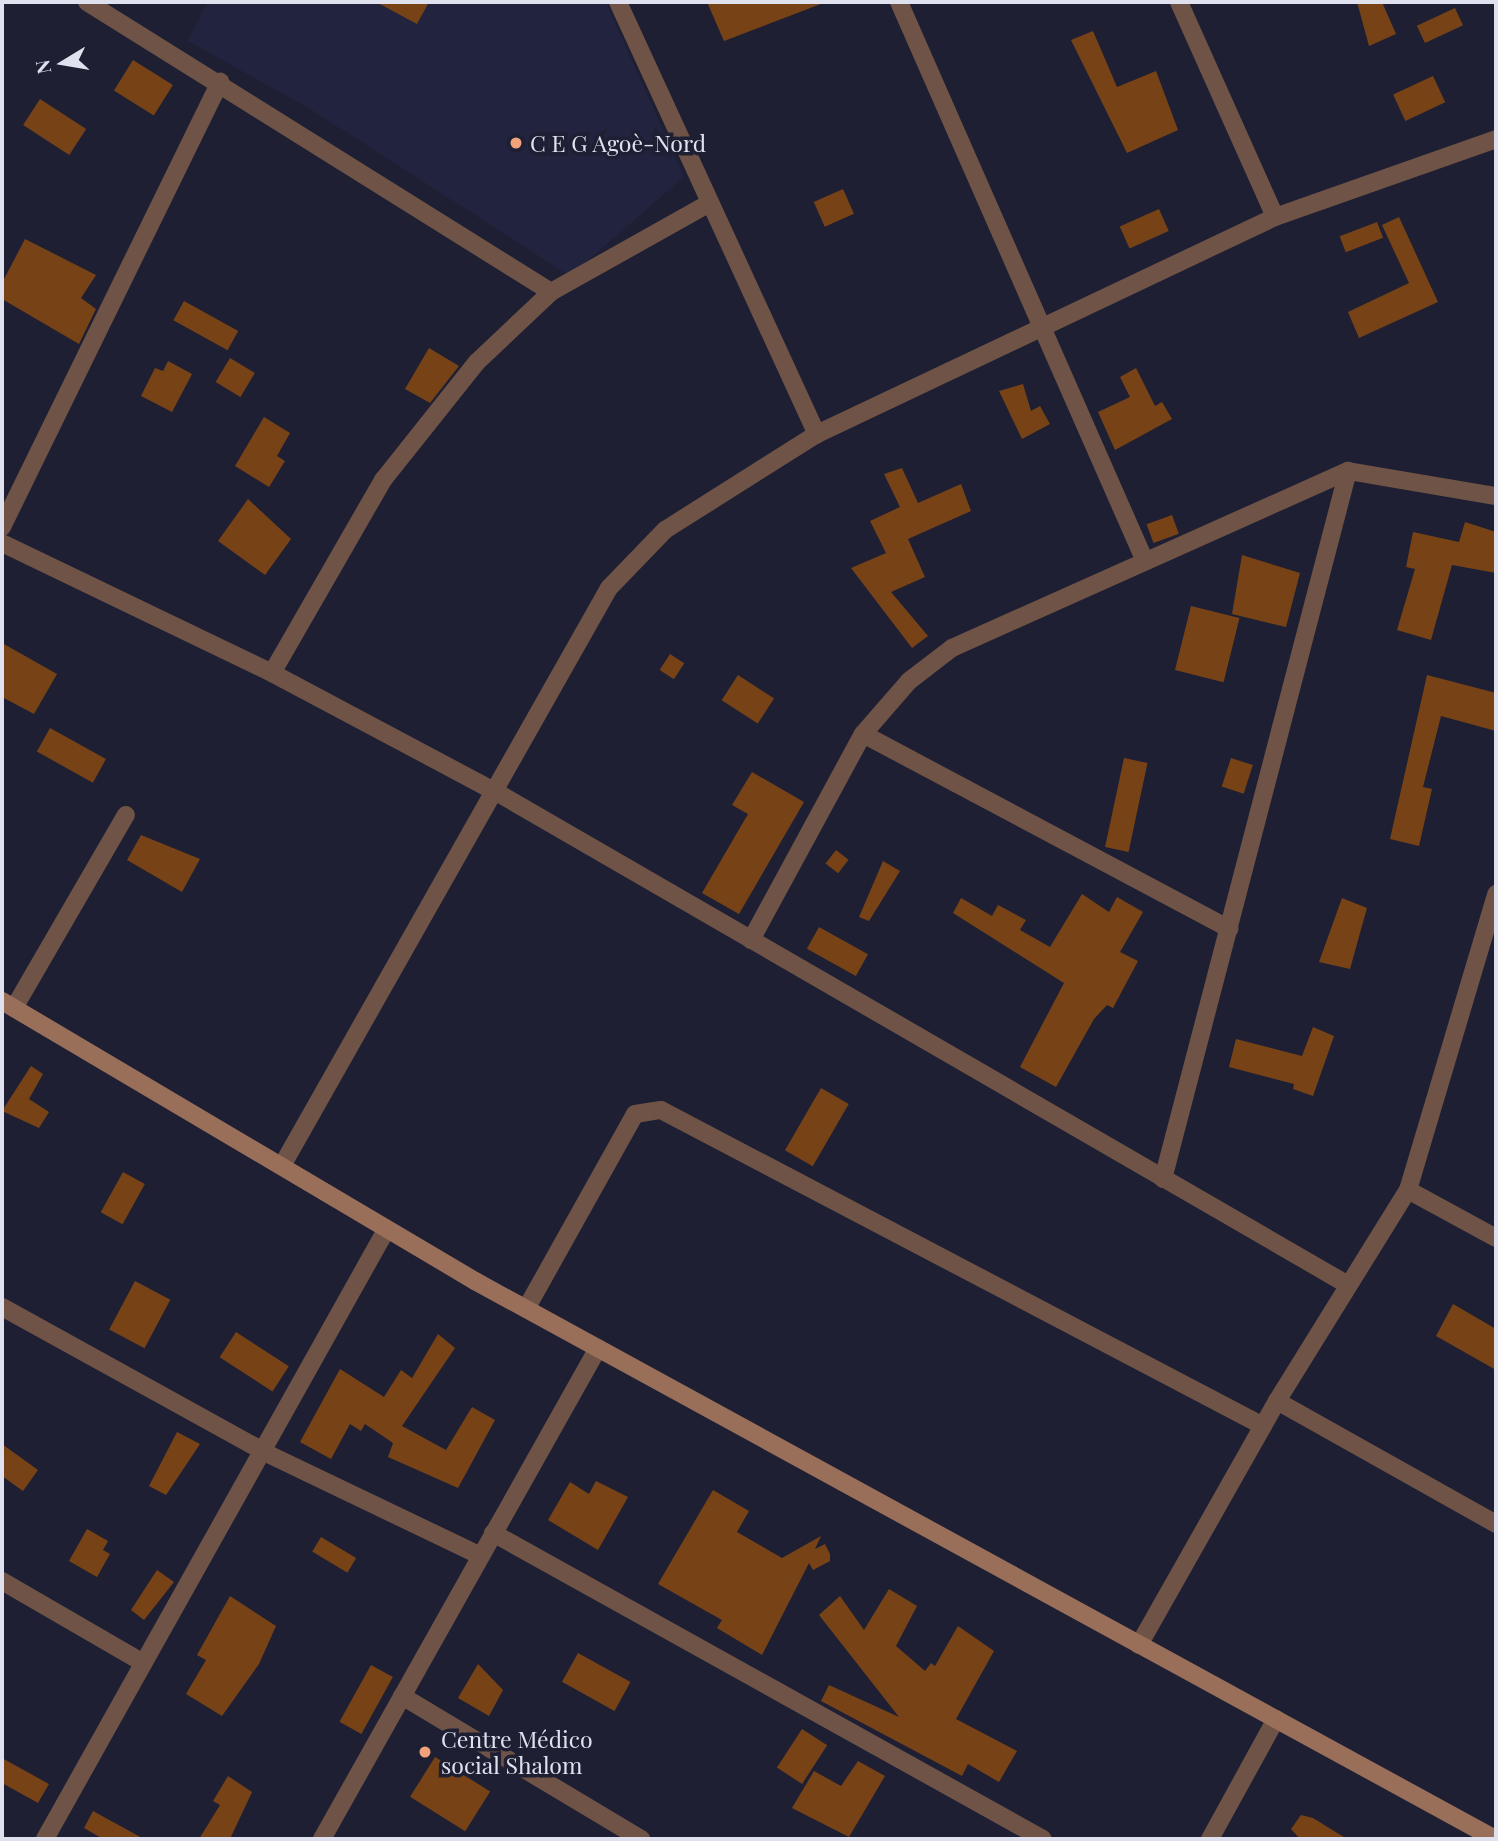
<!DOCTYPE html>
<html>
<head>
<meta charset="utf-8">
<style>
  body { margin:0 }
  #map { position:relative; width:1498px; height:1841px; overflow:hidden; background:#1e1f33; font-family:"Playfair Display",serif }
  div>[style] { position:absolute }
  .built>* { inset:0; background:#22233e }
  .building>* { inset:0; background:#774316; transform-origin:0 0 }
  .street>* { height:18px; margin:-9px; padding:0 9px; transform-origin:9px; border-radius:9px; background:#6e5346 }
  .secondary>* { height:18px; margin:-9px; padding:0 9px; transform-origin:9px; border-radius:9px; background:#996f5a }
  .dots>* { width:19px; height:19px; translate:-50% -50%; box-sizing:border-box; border:4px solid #1e1f33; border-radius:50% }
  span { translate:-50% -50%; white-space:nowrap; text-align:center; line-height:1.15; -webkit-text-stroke:7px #1e1f33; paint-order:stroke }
  .poi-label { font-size:23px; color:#dfe1ef }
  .left { translate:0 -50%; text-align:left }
  .frame { position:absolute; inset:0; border:4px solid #dfe1ef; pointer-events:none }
  .north { position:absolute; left:28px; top:28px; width:70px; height:70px; -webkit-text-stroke:5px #1e1f33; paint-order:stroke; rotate:259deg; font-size:19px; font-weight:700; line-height:28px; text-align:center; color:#dfe1ef }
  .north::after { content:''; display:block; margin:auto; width:24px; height:32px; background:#dfe1ef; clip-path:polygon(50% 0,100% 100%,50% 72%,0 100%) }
</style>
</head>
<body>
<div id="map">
  <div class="built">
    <i style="clip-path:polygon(207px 2px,606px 2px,684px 177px,570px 276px,310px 109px,188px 41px)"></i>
  </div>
  <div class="building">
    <i style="clip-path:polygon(376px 2px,429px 2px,417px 24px)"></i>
    <i style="clip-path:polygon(707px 2px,826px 2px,724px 41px)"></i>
    <i style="clip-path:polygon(1357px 2px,1382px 2px,1396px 34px,1369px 46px)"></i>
    <i style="left:1455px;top:8px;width:19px;height:42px;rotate:65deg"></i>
    <i style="clip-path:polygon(1093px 31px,1117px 87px,1156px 71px,1178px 130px,1127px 153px,1071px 40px)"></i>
    <i style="left:133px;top:60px;width:47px;height:36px;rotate:32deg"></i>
    <i style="left:1433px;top:76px;width:29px;height:44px;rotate:65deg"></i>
    <i style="left:40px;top:99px;width:55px;height:31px;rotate:33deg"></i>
    <i style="left:843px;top:189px;width:27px;height:32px;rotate:66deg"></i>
    <i style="left:1159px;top:209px;width:24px;height:43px;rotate:66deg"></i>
    <i style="clip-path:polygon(1399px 217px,1438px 302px,1359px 338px,1348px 312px,1409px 283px,1382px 225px)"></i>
    <i style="left:1377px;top:222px;width:17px;height:40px;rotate:69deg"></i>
    <i style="clip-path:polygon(25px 239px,96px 275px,81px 298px,96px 309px,79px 344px,2px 299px,2px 283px)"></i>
    <i style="left:184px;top:301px;width:62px;height:22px;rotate:29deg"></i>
    <i style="clip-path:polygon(429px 348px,459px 366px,430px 403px,405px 389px)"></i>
    <i style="left:230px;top:358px;width:29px;height:28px;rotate:31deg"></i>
    <i style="clip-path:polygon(168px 361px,192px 374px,172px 412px,141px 396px,155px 368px,163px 371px)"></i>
    <i style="clip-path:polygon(1136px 368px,1155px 406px,1162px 402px,1172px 419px,1115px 450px,1098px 412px,1130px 397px,1120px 377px)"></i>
    <i style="clip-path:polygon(1023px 384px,1031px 411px,1040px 406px,1050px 424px,1022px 439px,999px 391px)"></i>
    <i style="clip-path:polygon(264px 417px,290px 433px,277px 456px,285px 461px,269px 487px,235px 466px)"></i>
    <i style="clip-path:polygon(902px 468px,918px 503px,961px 484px,971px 511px,908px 539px,925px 577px,891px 592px,928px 636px,912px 648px,851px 568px,886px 553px,870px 521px,900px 507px,884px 474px)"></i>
    <i style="clip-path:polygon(248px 499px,291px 539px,265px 575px,218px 541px)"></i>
    <i style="left:1172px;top:515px;width:20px;height:27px;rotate:70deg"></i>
    <i style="clip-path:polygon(1465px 522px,1496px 532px,1496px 573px,1452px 565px,1431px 640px,1397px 630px,1415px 569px,1406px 567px,1413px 532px,1459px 542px)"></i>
    <i style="clip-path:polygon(1242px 555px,1300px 573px,1286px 627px,1232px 614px)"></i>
    <i style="left:1191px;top:606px;width:50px;height:66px;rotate:14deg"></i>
    <i style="clip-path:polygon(2px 643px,57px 674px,34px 714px,2px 697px)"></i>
    <i style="left:670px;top:654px;width:17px;height:19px;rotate:33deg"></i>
    <i style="left:738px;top:675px;width:43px;height:30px;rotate:33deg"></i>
    <i style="clip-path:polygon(1427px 675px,1496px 693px,1496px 731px,1441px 716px,1423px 787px,1432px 789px,1419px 846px,1390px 839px)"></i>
    <i style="left:50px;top:728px;width:64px;height:27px;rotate:29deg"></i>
    <i style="left:1124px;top:758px;width:24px;height:91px;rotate:12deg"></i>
    <i style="left:1231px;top:758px;width:23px;height:30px;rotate:18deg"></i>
    <i style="clip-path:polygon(752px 772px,804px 802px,739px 914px,702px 893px,748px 814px,732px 805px)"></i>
    <i style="clip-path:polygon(141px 835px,200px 859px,182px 892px,127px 860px)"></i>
    <i style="left:836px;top:850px;width:16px;height:17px;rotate:38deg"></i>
    <i style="clip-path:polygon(883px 861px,900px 871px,869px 921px,859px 917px)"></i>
    <i style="clip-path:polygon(1082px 894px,1109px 912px,1117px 897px,1143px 912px,1120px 952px,1138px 961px,1113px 1008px,1107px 1005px,1094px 1019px,1056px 1087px,1020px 1067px,1064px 983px,953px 913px,961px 898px,992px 916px,998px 905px,1026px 920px,1020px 930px,1050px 947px)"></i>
    <i style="clip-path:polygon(1342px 898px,1367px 908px,1350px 969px,1319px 962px)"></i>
    <i style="left:819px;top:927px;width:56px;height:25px;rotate:29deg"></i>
    <i style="clip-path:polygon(1313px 1027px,1334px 1036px,1313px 1096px,1293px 1089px,1294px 1084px,1229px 1067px,1236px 1039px,1302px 1056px)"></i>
    <i style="clip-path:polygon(31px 1066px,43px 1074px,29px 1099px,49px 1112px,39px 1128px,2px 1111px)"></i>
    <i style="left:821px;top:1088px;width:32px;height:72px;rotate:30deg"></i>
    <i style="left:123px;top:1172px;width:25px;height:46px;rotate:29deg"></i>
    <i style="left:135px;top:1281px;width:40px;height:55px;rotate:28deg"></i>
    <i style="clip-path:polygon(1453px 1304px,1496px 1329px,1496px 1370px,1436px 1336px)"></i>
    <i style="left:236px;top:1332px;width:63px;height:30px;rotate:33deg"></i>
    <i style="clip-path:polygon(438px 1334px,455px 1348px,402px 1426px,446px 1450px,472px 1407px,495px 1420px,458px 1488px,388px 1457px,393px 1443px,365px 1424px,361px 1431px,350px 1424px,331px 1459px,300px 1442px,340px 1369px,384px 1397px,401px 1370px,412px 1378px)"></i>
    <i style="clip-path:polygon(177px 1432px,200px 1444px,166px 1495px,149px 1486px)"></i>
    <i style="clip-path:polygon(2px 1444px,38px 1470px,23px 1491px,2px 1476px)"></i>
    <i style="clip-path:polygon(596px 1481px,628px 1497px,598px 1550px,548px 1520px,570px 1482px,589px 1494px)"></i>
    <i style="clip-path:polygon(713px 1490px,749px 1511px,737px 1532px,782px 1558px,821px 1536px,815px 1549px,825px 1544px,830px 1554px,830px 1561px,813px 1570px,809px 1563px,762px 1655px,717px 1628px,722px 1620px,658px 1584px)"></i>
    <i style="clip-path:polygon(87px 1529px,108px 1541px,103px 1550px,110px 1554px,97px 1577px,69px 1561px)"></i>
    <i style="left:321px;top:1537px;width:41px;height:17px;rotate:31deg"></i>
    <i style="clip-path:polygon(157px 1570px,174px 1582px,144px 1620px,131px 1610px)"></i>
    <i style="clip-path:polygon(889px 1589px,917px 1606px,896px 1646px,925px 1671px,931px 1663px,935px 1666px,958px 1626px,994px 1651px,956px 1719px,1017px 1751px,999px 1782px,968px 1764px,962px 1776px,821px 1701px,829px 1685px,899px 1717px,819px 1615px,840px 1596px,864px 1630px)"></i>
    <i style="clip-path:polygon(230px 1596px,276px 1626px,259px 1664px,222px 1716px,186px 1694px,206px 1660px,197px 1655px)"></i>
    <i style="left:578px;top:1653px;width:60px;height:33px;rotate:29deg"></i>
    <i style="clip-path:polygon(478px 1664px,503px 1690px,489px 1716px,458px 1698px)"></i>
    <i style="left:371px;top:1665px;width:25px;height:65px;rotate:29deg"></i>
    <i style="left:802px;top:1729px;width:30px;height:46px;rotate:33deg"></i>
    <i style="left:435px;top:1757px;width:65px;height:47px;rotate:32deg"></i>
    <i style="clip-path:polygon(2px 1758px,49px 1784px,38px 1803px,2px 1783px)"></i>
    <i style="clip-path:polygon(858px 1761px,885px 1776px,849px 1837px,792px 1808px,814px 1771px,841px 1786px)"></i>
    <i style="clip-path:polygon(228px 1776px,252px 1792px,230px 1839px,199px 1839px,220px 1805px,213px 1801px)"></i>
    <i style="clip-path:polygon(93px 1811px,144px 1839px,103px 1839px,84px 1828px)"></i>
    <i style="clip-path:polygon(1301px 1815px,1313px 1818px,1347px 1839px,1300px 1839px,1291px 1829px)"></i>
  </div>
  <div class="street">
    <i style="left:87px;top:2px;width:547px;rotate:32.01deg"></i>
    <i style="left:618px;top:2px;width:476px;rotate:65.3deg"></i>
    <i style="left:899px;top:2px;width:609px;rotate:66.26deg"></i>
    <i style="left:1179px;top:2px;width:235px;rotate:65.9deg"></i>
    <i style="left:2px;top:527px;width:496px;rotate:-63.9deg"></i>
    <i style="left:2px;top:543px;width:300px;rotate:25.7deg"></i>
    <i style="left:272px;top:673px;width:256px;rotate:28deg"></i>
    <i style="left:498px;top:793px;width:982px;rotate:30.06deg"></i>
    <i style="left:272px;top:673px;width:223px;rotate:-60.1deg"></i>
    <i style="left:383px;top:480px;width:151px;rotate:-51.5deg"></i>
    <i style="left:477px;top:362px;width:102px;rotate:-43.4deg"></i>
    <i style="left:551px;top:292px;width:178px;rotate:-29.3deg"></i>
    <i style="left:863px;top:734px;width:415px;rotate:28deg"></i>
    <i style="left:751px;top:940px;width:234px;rotate:-61.5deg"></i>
    <i style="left:863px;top:734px;width:70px;rotate:-49deg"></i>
    <i style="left:909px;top:681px;width:54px;rotate:-37.5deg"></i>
    <i style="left:952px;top:648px;width:434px;rotate:-24.1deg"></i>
    <i style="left:1348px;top:471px;width:150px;rotate:9.6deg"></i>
    <i style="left:14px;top:1008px;width:223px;rotate:-59.9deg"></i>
    <i style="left:283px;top:1164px;width:662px;rotate:-60.49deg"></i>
    <i style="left:609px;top:588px;width:81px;rotate:-46deg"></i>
    <i style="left:665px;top:530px;width:180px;rotate:-32.3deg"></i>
    <i style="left:817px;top:434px;width:507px;rotate:-25.35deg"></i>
    <i style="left:1275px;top:217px;width:234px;rotate:-19.4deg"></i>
    <i style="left:1163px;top:1179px;width:732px;rotate:-75.36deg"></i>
    <i style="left:1408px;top:1190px;width:100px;rotate:28.6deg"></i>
    <i style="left:2px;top:1307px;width:302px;rotate:28.9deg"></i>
    <i style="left:266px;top:1453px;width:238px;rotate:25.6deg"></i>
    <i style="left:526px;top:1309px;width:223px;rotate:-60.8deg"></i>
    <i style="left:635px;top:1114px;width:26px;rotate:-9deg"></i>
    <i style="left:661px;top:1110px;width:680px;rotate:27.7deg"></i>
    <i style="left:1277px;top:1401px;width:251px;rotate:29.3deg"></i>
    <i style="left:493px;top:1533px;width:629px;rotate:29.09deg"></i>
    <i style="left:2px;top:1581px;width:162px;rotate:30.1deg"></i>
    <i style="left:1139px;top:1645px;width:280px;rotate:-60.5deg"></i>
    <i style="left:1277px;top:1401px;width:248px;rotate:-58.2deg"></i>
    <i style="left:1408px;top:1190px;width:309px;rotate:-73.4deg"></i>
    <i style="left:402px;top:1696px;width:279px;rotate:30.9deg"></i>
    <i style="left:45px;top:1839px;width:698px;rotate:-60.75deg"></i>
    <i style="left:322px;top:1839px;width:563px;rotate:-60.66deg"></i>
    <i style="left:1210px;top:1839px;width:137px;rotate:-61.2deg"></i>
  </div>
  <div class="secondary">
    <i style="left:2px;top:1001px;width:550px;rotate:30.62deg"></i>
    <i style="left:475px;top:1281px;width:1163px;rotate:28.68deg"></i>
  </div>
  <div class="dots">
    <i style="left:516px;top:143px;background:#f0a27a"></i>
    <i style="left:425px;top:1752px;background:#f0a27a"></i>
  </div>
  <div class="poi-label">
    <span class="left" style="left:530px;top:143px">C E G Agoè-Nord</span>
    <span class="left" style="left:441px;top:1752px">Centre Médico<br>social Shalom</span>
  </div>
  <div class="frame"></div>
  <div class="north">N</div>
</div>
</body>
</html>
